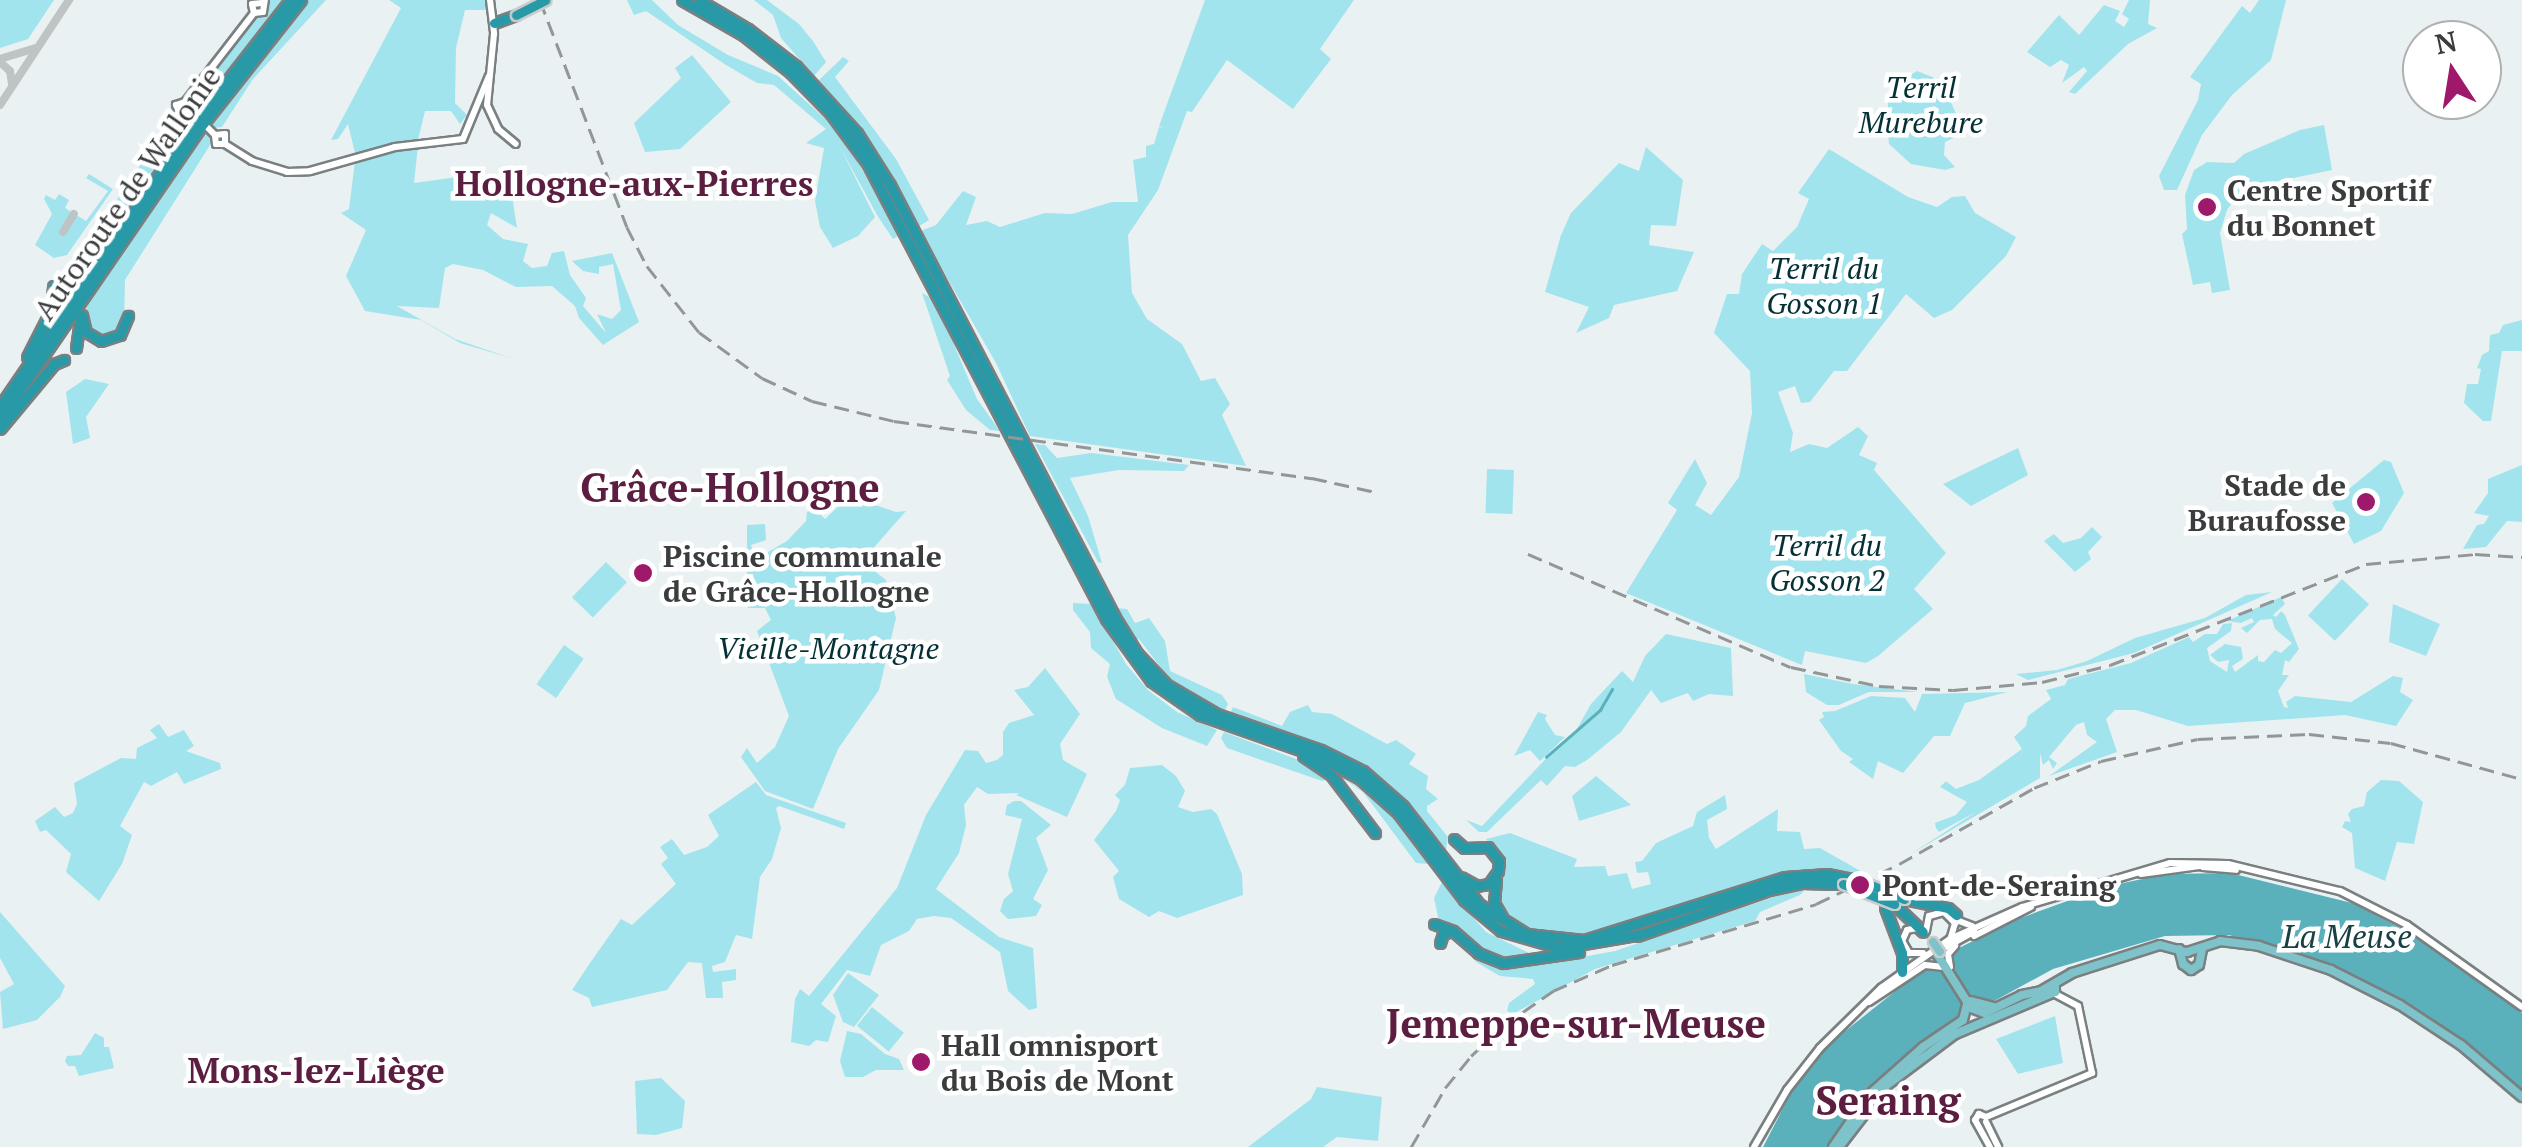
<!DOCTYPE html>
<html>
<head>
<meta charset="utf-8">
<style>
  body { margin:0 }
  #map { position:relative; width:2522px; height:1147px; overflow:hidden; background:#eaf1f2; font-family:"PT Serif",serif }
  div>[style] { position:absolute }
  .green>* { inset:0; background:#a2e4ed; transform-origin:0 0 }
  .water>* { inset:0; background:#5ab0bb }
  .stream>* { height:2.5px; margin:-1.25px; padding:0 1.25px; transform-origin:1.25px; border-radius:1.25px; background:#5ab0bb }
  .taxiway>* { height:8px; margin:-4px; padding:0 4px; transform-origin:4px; border-radius:4px; background:#bec4c4 }
  .roads { filter:drop-shadow(2px 0 #7a8081) drop-shadow(-2px 0 #7a8081) drop-shadow(0 2px #7a8081) drop-shadow(0 -2px #7a8081) }
  .secondary>* { height:6px; margin:-3px; padding:0 3px; transform-origin:3px; border-radius:3px; background:#fff }
  .primary>* { height:8px; margin:-4px; padding:0 4px; transform-origin:4px; border-radius:4px; background:#7ec2ca }
  .motorway>* { height:9px; margin:-4.5px; padding:0 4.5px; transform-origin:4.5px; border-radius:4.5px; background:#2899a6 }
  .rail>* { height:2.5px; margin-top:-1.25px; transform-origin:0; background:repeating-linear-gradient(90deg,#929697 0 15px,transparent 0 23px) }
  .bridges { filter:drop-shadow(2px 0 #cccccd) drop-shadow(-2px 0 #cccccd) drop-shadow(0 2px #cccccd) drop-shadow(0 -2px #cccccd) }
  .primary-bridge>* { height:8px; margin:-4px; padding:0 4px; transform-origin:4px; border-radius:4px; background:#7ec2ca }
  .motorway-bridge>* { height:9px; margin:-4.5px; padding:0 4.5px; transform-origin:4.5px; border-radius:4.5px; background:#2899a6 }
  .dots>* { width:28px; height:28px; translate:-50% -50%; box-sizing:border-box; border:5px solid #fff; border-radius:50% }
  span { translate:-50% -50%; white-space:nowrap; text-align:center; line-height:1.15; -webkit-text-stroke:9px #fff; paint-order:stroke }
  .park-label { font-size:30px; color:#053136; font-style:italic }
  .poi-label { font-size:30px; color:#3a3c3d; font-weight:700 }
  .left { translate:0 -50%; text-align:left }
  .right { translate:-100% -50%; text-align:right }
  .street-label { font-size:30px; color:#3a3c3d }
  .water-label { font-size:32px; color:#184045; font-style:italic }
  .quarter-label { font-size:35px; color:#5c1e40; font-weight:700 }
  .district-label { font-size:40px; color:#5c1e40; font-weight:700 }
  .north { position:absolute; left:2402px; top:20px; width:100px; height:100px; box-sizing:border-box; background:#fff; border:2px solid #b0b1b1; border-radius:50%; rotate:348deg; font-size:28px; font-weight:700; line-height:40px; text-align:center; color:#3a3c3d }
  .north::after { content:''; display:block; margin:auto; width:35px; height:45px; background:#9e1969; clip-path:polygon(50% 0,100% 100%,50% 72%,0 100%) }
</style>
</head>
<body>
<div id="map">
  <div class="green">
    <i style="clip-path:polygon(0 0,54px 0,28px 39px,0 48px)"></i>
    <i style="clip-path:polygon(268px 0,285px 0,196px 111px,191px 98px,254px 17px,265px 13px)"></i>
    <i style="clip-path:polygon(309px 0,326px 0,253px 79px,222px 127px,213px 128px,209px 124px,215px 114px)"></i>
    <i style="clip-path:polygon(389px 0,487px 0,489px 10px,465px 10px,456px 48px,455px 103px,467px 115px,460px 124px,451px 111px,425px 111px,418px 140px,356px 157px,348px 124px,338px 139px,331px 140px,401px 8px)"></i>
    <i style="clip-path:polygon(627px 0,652px 0,678px 25px,728px 55px,778px 76px,841px 133px,900px 235px,893px 239px,877px 215px,840px 147px,875px 217px,858px 236px,833px 248px,820px 227px,815px 201px,824px 148px,806px 143px,826px 129px,774px 85px,757px 83px,726px 65px,646px 11px,634px 15px)"></i>
    <i style="clip-path:polygon(754px 0,767px 0,799px 24px,813px 41px,826px 62px,814px 76px,781px 38px,773px 15px)"></i>
    <i style="clip-path:polygon(1205px 0,1354px 0,1320px 49px,1331px 59px,1293px 109px,1227px 60px,1192px 112px,1187px 111px,1158px 190px,1128px 235px,1132px 293px,1147px 319px,1182px 344px,1201px 381px,1215px 378px,1230px 404px,1222px 415px,1246px 466px,1030px 436px,996px 363px,920px 231px,936px 225px,963px 191px,976px 197px,966px 225px,987px 221px,1000px 227px,1045px 213px,1072px 214px,1112px 202px,1138px 202px,1133px 160px,1146px 157px,1146px 146px,1154px 144px,1159px 127px,1164px 128px,1159px 126px)"></i>
    <i style="clip-path:polygon(2129px 0,2150px 0,2148px 24px,2157px 28px,2128px 44px,2075px 94px,2069px 92px,2087px 71px,2084px 67px,2062px 83px,2069px 65px,2061px 60px,2050px 67px,2027px 52px,2059px 15px,2079px 35px,2104px 5px,2120px 11px,2115px 21px,2124px 27px,2129px 19px,2122px 14px)"></i>
    <i style="clip-path:polygon(2259px 0,2286px 0,2271px 60px,2232px 95px,2202px 135px,2177px 190px,2164px 190px,2159px 176px,2198px 100px,2201px 84px,2190px 77px,2242px 6px,2250px 13px)"></i>
    <i style="clip-path:polygon(692px 55px,731px 102px,680px 149px,645px 152px,634px 123px,681px 78px,675px 68px)"></i>
    <i style="clip-path:polygon(843px 57px,849px 61px,835px 77px,896px 159px,929px 220px,918px 227px,881px 160px,819px 80px)"></i>
    <i style="clip-path:polygon(1917px 71px,1952px 85px,1951px 102px,1964px 133px,1945px 142px,1944px 155px,1955px 167px,1945px 170px,1911px 164px,1889px 144px,1888px 133px,1899px 126px,1888px 112px,1888px 97px,1902px 80px)"></i>
    <i style="clip-path:polygon(190px 115px,193px 119px,67px 294px,81px 260px,101px 237px,102px 222px,151px 149px,163px 146px,182px 117px)"></i>
    <i style="clip-path:polygon(2324px 125px,2332px 170px,2254px 186px,2238px 195px,2227px 210px,2220px 233px,2230px 290px,2212px 293px,2210px 282px,2193px 285px,2182px 234px,2187px 229px,2185px 195px,2194px 170px,2207px 162px,2234px 163px,2244px 154px,2300px 130px)"></i>
    <i style="clip-path:polygon(206px 129px,212px 142px,125px 280px,124px 326px,111px 339px,91px 335px,84px 314px,90px 301px)"></i>
    <i style="clip-path:polygon(418px 146px,414px 183px,472px 175px,512px 196px,517px 228px,491px 213px,487px 225px,503px 239px,528px 244px,523px 261px,532px 268px,547px 266px,552px 253px,564px 251px,570px 275px,586px 298px,583px 306px,606px 333px,597px 314px,612px 319px,621px 310px,613px 264px,599px 267px,599px 274px,583px 271px,572px 261px,612px 253px,639px 322px,603px 345px,579px 318px,575px 306px,552px 286px,516px 287px,483px 270px,453px 264px,445px 268px,439px 308px,397px 306px,455px 339px,514px 359px,460px 343px,421px 320px,365px 311px,346px 276px,366px 230px,341px 213px,349px 209px,355px 161px)"></i>
    <i style="clip-path:polygon(1646px 147px,1683px 180px,1676px 226px,1651px 225px,1649px 245px,1694px 252px,1677px 291px,1614px 305px,1609px 318px,1576px 333px,1589px 307px,1545px 292px,1561px 235px,1571px 213px,1619px 163px,1639px 171px)"></i>
    <i style="clip-path:polygon(1829px 149px,1908px 197px,1937px 207px,1952px 197px,1965px 196px,1975px 213px,2016px 237px,2006px 256px,1952px 310px,1934px 318px,1906px 294px,1847px 371px,1834px 371px,1810px 402px,1801px 403px,1795px 386px,1778px 392px,1793px 433px,1790px 452px,1809px 444px,1827px 448px,1858px 427px,1868px 436px,1859px 455px,1877px 463px,1874px 470px,1946px 553px,1914px 589px,1933px 609px,1878px 656px,1866px 663px,1805px 651px,1802px 665px,1626px 593px,1677px 510px,1668px 503px,1695px 459px,1707px 483px,1695px 505px,1711px 515px,1739px 477px,1752px 413px,1750px 371px,1714px 333px,1727px 294px,1739px 294px,1742px 274px,1762px 244px,1773px 251px,1797px 227px,1809px 199px,1798px 193px)"></i>
    <i style="clip-path:polygon(89px 174px,113px 189px,67px 255px,54px 258px,35px 245px,52px 214px,44px 199px,46px 195px,55px 200px,59px 194px,69px 200px,65px 208px,86px 221px,108px 191px,86px 178px)"></i>
    <i style="clip-path:polygon(922px 293px,935px 300px,977px 399px,1000px 431px,990px 430px,966px 410px,947px 380px,950px 376px)"></i>
    <i style="clip-path:polygon(2522px 320px,2522px 351px,2502px 351px,2491px 421px,2483px 421px,2464px 403px,2467px 384px,2478px 384px,2481px 369px,2477px 368px,2482px 355px,2489px 351px,2490px 335px,2499px 333px,2503px 325px)"></i>
    <i style="clip-path:polygon(85px 379px,109px 384px,86px 417px,90px 438px,73px 444px,66px 392px)"></i>
    <i style="clip-path:polygon(1035px 444px,1045px 445px,1057px 458px,1091px 453px,1189px 465px,1184px 471px,1119px 470px,1070px 478px,1088px 516px,1102px 563px,1098px 562px)"></i>
    <i style="clip-path:polygon(2018px 448px,2028px 475px,1971px 506px,1943px 484px)"></i>
    <i style="clip-path:polygon(2384px 460px,2391px 462px,2404px 493px,2381px 531px,2354px 544px,2332px 503px)"></i>
    <i style="clip-path:polygon(2522px 465px,2522px 522px,2507px 521px,2486px 547px,2463px 549px,2477px 525px,2484px 524px,2489px 516px,2474px 513px,2488px 493px,2488px 479px)"></i>
    <i style="left:1487px;top:469px;width:27px;height:44px;rotate:2deg"></i>
    <i style="clip-path:polygon(849px 496px,896px 512px,906px 511px,862px 561px,886px 580px,896px 618px,879px 690px,838px 749px,813px 809px,765px 791px,741px 757px,747px 748px,757px 763px,775px 747px,789px 716px,757px 631px,771px 620px,765px 608px,748px 608px,747px 584px,755px 582px,753px 574px,747px 574px,747px 525px,765px 524px,766px 540px,751px 545px,756px 559px,787px 541px,806px 521px,807px 512px,815px 509px,825px 519px)"></i>
    <i style="clip-path:polygon(2092px 527px,2102px 537px,2088px 552px,2091px 559px,2075px 572px,2044px 541px,2054px 534px,2063px 543px,2081px 538px)"></i>
    <i style="left:606px;top:562px;width:29px;height:49px;rotate:44deg"></i>
    <i style="left:2342px;top:579px;width:37px;height:50px;rotate:43deg"></i>
    <i style="clip-path:polygon(2272px 592px,2134px 653px,2028px 680px,2016px 674px,2057px 670px,2087px 661px,2135px 638px,2205px 618px,2246px 595px)"></i>
    <i style="clip-path:polygon(2281px 597px,2285px 604px,2273px 615px,2276px 617px,2281px 611px,2285px 615px,2299px 649px,2289px 662px,2285px 660px,2282px 675px,2289px 675px,2278px 691px,2284px 707px,2288px 708px,2286px 702px,2295px 696px,2351px 702px,2393px 676px,2403px 678px,2400px 692px,2413px 700px,2396px 726px,2345px 715px,2188px 726px,2136px 710px,2115px 710px,2106px 719px,2117px 752px,2049px 776px,2097px 742px,2087px 735px,2084px 722px,2076px 725px,2049px 757px,2057px 763px,2053px 769px,2049px 760px,2043px 765px,2040px 753px,2040px 778px,1909px 855px,1976px 812px,1939px 832px,1936px 828px,1935px 823px,1956px 815px,1967px 802px,1940px 787px,1946px 781px,1956px 789px,1979px 780px,2022px 749px,2014px 737px,2026px 726px,2028px 716px,2051px 699px,2046px 690px,2065px 685px,2068px 679px,2131px 663px,2189px 637px,2193px 642px,2205px 634px,2217px 634px,2223px 624px,2232px 623px,2231px 631px,2207px 648px,2210px 661px,2227px 672px,2229px 660px,2218px 662px,2210px 655px,2225px 644px,2241px 647px,2243px 659px,2232px 666px,2235px 672px,2258px 655px,2258px 661px,2264px 662px,2275px 650px,2281px 653px,2292px 643px,2275px 629px,2272px 619px,2260px 620px,2247px 633px,2241px 628px,2254px 622px,2252px 618px,2241px 623px,2227px 621px)"></i>
    <i style="clip-path:polygon(1073px 603px,1092px 604px,1126px 664px,1148px 690px,1177px 712px,1217px 730px,1207px 746px,1162px 728px,1116px 699px,1107px 677px,1110px 664px,1091px 648px,1090px 632px,1073px 610px)"></i>
    <i style="clip-path:polygon(2393px 604px,2440px 624px,2426px 656px,2389px 642px)"></i>
    <i style="clip-path:polygon(1117px 608px,1127px 609px,1135px 623px,1149px 618px,1165px 641px,1170px 671px,1222px 695px,1228px 704px,1224px 712px,1174px 685px,1139px 639px,1134px 641px)"></i>
    <i style="clip-path:polygon(1666px 634px,1731px 648px,1733px 696px,1709px 694px,1693px 701px,1688px 693px,1661px 703px,1651px 690px,1621px 732px,1587px 760px,1575px 767px,1565px 766px,1547px 786px,1541px 780px,1487px 832px,1479px 832px,1466px 820px,1482px 826px,1557px 747px,1574px 734px,1591px 704px,1622px 671px,1633px 682px,1645px 656px)"></i>
    <i style="left:564px;top:645px;width:24px;height:48px;rotate:35deg"></i>
    <i style="clip-path:polygon(1045px 668px,1080px 714px,1060px 744px,1063px 760px,1087px 774px,1067px 817px,1016px 795px,1019px 793px,988px 794px,977px 787px,964px 805px,966px 825px,959px 853px,936px 889px,999px 937px,1033px 948px,1037px 1008px,1029px 1010px,1008px 991px,1000px 952px,951px 918px,934px 916px,917px 919px,909px 931px,881px 945px,870px 976px,847px 970px,821px 1004px,836px 1016px,828px 1042px,816px 1040px,809px 1046px,791px 1042px,795px 999px,800px 989px,809px 996px,897px 888px,926px 815px,965px 750px,978px 751px,986px 763px,997px 760px,1003px 755px,1003px 732px,1009px 723px,1034px 715px,1014px 690px,1028px 687px)"></i>
    <i style="clip-path:polygon(1804px 674px,1853px 684px,1918px 692px,1869px 692px,1839px 705px,1827px 705px,1806px 692px)"></i>
    <i style="clip-path:polygon(2008px 692px,1965px 703px,1950px 736px,1934px 736px,1903px 773px,1878px 761px,1873px 779px,1849px 762px,1853px 759px,1841px 751px,1819px 720px,1824px 717px,1822px 712px,1835px 711px,1871px 696px,1905px 698px,1915px 712px,1922px 694px)"></i>
    <i style="clip-path:polygon(1308px 705px,1312px 712px,1332px 714px,1387px 744px,1396px 740px,1416px 754px,1409px 764px,1428px 776px,1426px 789px,1438px 799px,1427px 806px,1427px 811px,1448px 837px,1446px 850px,1403px 799px,1362px 765px,1330px 749px,1230px 714px,1233px 707px,1282px 726px,1290px 712px)"></i>
    <i style="clip-path:polygon(1538px 712px,1547px 715px,1545px 719px,1555px 735px,1565px 737px,1540px 761px,1530px 750px,1514px 756px)"></i>
    <i style="clip-path:polygon(159px 724px,168px 737px,184px 730px,194px 746px,186px 751px,220px 763px,221px 769px,184px 784px,177px 772px,151px 786px,144px 782px,120px 826px,132px 835px,122px 864px,99px 901px,66px 872px,71px 854px,46px 830px,40px 832px,35px 821px,55px 807px,64px 817px,73px 813px,77px 804px,74px 783px,121px 758px,136px 759px,137px 748px,157px 738px,150px 730px)"></i>
    <i style="clip-path:polygon(1224px 732px,1315px 766px,1330px 779px,1322px 781px,1227px 748px,1221px 738px)"></i>
    <i style="clip-path:polygon(1162px 765px,1176px 776px,1185px 791px,1178px 807px,1193px 812px,1211px 809px,1217px 814px,1242px 874px,1243px 895px,1177px 918px,1159px 911px,1149px 917px,1119px 899px,1113px 877px,1119px 871px,1094px 840px,1116px 811px,1120px 800px,1115px 795px,1125px 785px,1130px 768px)"></i>
    <i style="clip-path:polygon(1332px 771px,1386px 805px,1430px 864px,1416px 863px,1363px 792px)"></i>
    <i style="clip-path:polygon(1596px 776px,1631px 805px,1579px 821px,1572px 796px)"></i>
    <i style="clip-path:polygon(2381px 780px,2399px 781px,2423px 802px,2414px 844px,2397px 842px,2385px 881px,2355px 868px,2352px 833px,2342px 827px,2345px 821px,2351px 822px,2348px 814px,2352px 809px,2364px 806px,2367px 792px)"></i>
    <i style="clip-path:polygon(756px 782px,766px 795px,846px 823px,844px 829px,779px 806px,776px 808px,781px 828px,772px 859px,760px 877px,752px 939px,736px 935px,725px 962px,712px 966px,713px 972px,736px 969px,736px 980px,722px 982px,723px 998px,706px 998px,702px 963px,688px 962px,667px 990px,592px 1007px,589px 998px,572px 990px,590px 963px,621px 919px,632px 925px,676px 884px,661px 864px,668px 858px,660px 847px,672px 839px,684px 855px,707px 847px,719px 836px,708px 815px)"></i>
    <i style="clip-path:polygon(1725px 795px,1727px 809px,1707px 820px,1709px 838px,1716px 849px,1778px 809px,1777px 831px,1800px 832px,1804px 849px,1820px 848px,1864px 873px,1860px 876px,1829px 870px,1778px 875px,1587px 935px,1528px 930px,1501px 914px,1495px 887px,1502px 861px,1486px 839px,1510px 833px,1577px 859px,1574px 867px,1605px 866px,1608px 876px,1627px 873px,1632px 889px,1651px 884px,1648px 872px,1637px 873px,1635px 862px,1642px 861px,1656px 843px,1693px 826px,1697px 812px)"></i>
    <i style="clip-path:polygon(1014px 801px,1021px 801px,1051px 825px,1036px 838px,1048px 870px,1033px 899px,1042px 905px,1036px 916px,1008px 919px,1000px 911px,1004px 899px,1013px 891px,1008px 874px,1022px 819px,1005px 815px,1007px 805px)"></i>
    <i style="clip-path:polygon(1442px 882px,1486px 932px,1531px 954px,1545px 953px,1521px 960px,1496px 958px,1478px 949px,1439px 921px,1434px 898px)"></i>
    <i style="clip-path:polygon(1800px 888px,1804px 891px,1800px 895px,1760px 912px,1755px 921px,1595px 969px,1513px 1014px,1507px 1011px,1509px 1003px,1535px 984px,1533px 979px,1500px 976px,1476px 962px,1465px 948px,1506px 966px,1577px 958px,1615px 951px)"></i>
    <i style="clip-path:polygon(0 912px,65px 986px,60px 997px,37px 1020px,3px 1029px,0 992px,14px 984px,0 958px)"></i>
    <i style="clip-path:polygon(848px 973px,879px 995px,854px 1027px,843px 1022px,833px 995px)"></i>
    <i style="left:872px;top:1007px;width:41px;height:24px;rotate:39deg"></i>
    <i style="clip-path:polygon(2055px 1016px,2063px 1063px,2018px 1074px,1996px 1039px)"></i>
    <i style="clip-path:polygon(847px 1031px,861px 1034px,885px 1054px,899px 1059px,904px 1070px,876px 1070px,863px 1077px,845px 1077px,840px 1061px)"></i>
    <i style="clip-path:polygon(95px 1033px,104px 1038px,104px 1047px,109px 1047px,114px 1068px,79px 1076px,75px 1066px,68px 1066px,65px 1061px,67px 1056px,81px 1055px)"></i>
    <i style="clip-path:polygon(661px 1078px,685px 1101px,682px 1128px,656px 1135px,637px 1134px,635px 1081px)"></i>
    <i style="clip-path:polygon(1317px 1087px,1382px 1097px,1378px 1141px,1337px 1137px,1323px 1147px,1248px 1147px,1311px 1099px)"></i>
  </div>
  <div class="water">
    <i style="clip-path:polygon(2230px 873px,2356px 904px,2422px 940px,2522px 1013px,2522px 1090px,2452px 1032px,2334px 966px,2229px 935px,2165px 936px,2053px 969px,1943px 1029px,1909px 1053px,1857px 1103px,1831px 1147px,1763px 1147px,1793px 1089px,1829px 1044px,1903px 985px,1959px 948px,2015px 920px,2109px 886px,2166px 874px)"></i>
  </div>
  <div class="stream">
    <i style="left:1546px;top:757px;width:72px;rotate:-41deg"></i>
    <i style="left:1600px;top:710px;width:24px;rotate:-60deg"></i>
  </div>
  <div class="taxiway">
    <i style="left:0;top:59px;width:37px;rotate:-17deg"></i>
    <i style="left:0;top:62px;width:13px;rotate:42deg"></i>
    <i style="left:10px;top:71px;width:13px;rotate:81deg"></i>
    <i style="left:0;top:105px;width:126px;rotate:-56.7deg"></i>
    <i style="left:63px;top:232px;width:21px;rotate:-59deg"></i>
  </div>
  <div class="roads">
    <div class="secondary">
      <i style="left:490px;top:0;width:34px;rotate:83deg"></i>
      <i style="left:494px;top:34px;width:71px;rotate:95.6deg"></i>
      <i style="left:487px;top:105px;width:26px;rotate:65deg"></i>
      <i style="left:498px;top:129px;width:23px;rotate:40deg"></i>
      <i style="left:254px;top:13px;width:9px;rotate:-103deg"></i>
      <i style="left:252px;top:4px;width:10px;rotate:-6deg"></i>
      <i style="left:188px;top:111px;width:9px;rotate:159deg"></i>
      <i style="left:180px;top:114px;width:10px;rotate:-114deg"></i>
      <i style="left:176px;top:105px;width:9px;rotate:-18deg"></i>
      <i style="left:185px;top:102px;width:113px;rotate:-52.2deg"></i>
      <i style="left:254px;top:13px;width:9px;rotate:-6deg"></i>
      <i style="left:263px;top:12px;width:12px;rotate:-81deg"></i>
      <i style="left:207px;top:127px;width:11px;rotate:45deg"></i>
      <i style="left:215px;top:135px;width:10px;rotate:-6deg"></i>
      <i style="left:225px;top:134px;width:10px;rotate:90deg"></i>
      <i style="left:225px;top:144px;width:32px;rotate:32deg"></i>
      <i style="left:252px;top:161px;width:37px;rotate:17deg"></i>
      <i style="left:287px;top:172px;width:23px;rotate:-2deg"></i>
      <i style="left:310px;top:171px;width:88px;rotate:-15.8deg"></i>
      <i style="left:395px;top:147px;width:68px;rotate:-6.7deg"></i>
      <i style="left:463px;top:139px;width:68px;rotate:-67.6deg"></i>
      <i style="left:215px;top:135px;width:9px;rotate:84deg"></i>
      <i style="left:216px;top:144px;width:9px"></i>
      <i style="left:2203px;top:867px;width:33px;rotate:5deg"></i>
      <i style="left:2141px;top:874px;width:68px;rotate:-7.7deg"></i>
      <i style="left:1959px;top:921px;width:14px;rotate:21deg"></i>
      <i style="left:1917px;top:928px;width:10px;rotate:169deg"></i>
      <i style="left:1907px;top:930px;width:12px;rotate:114deg"></i>
      <i style="left:1902px;top:941px;width:14px;rotate:60deg"></i>
      <i style="left:1909px;top:953px;width:14px"></i>
      <i style="left:1926px;top:931px;width:15px;rotate:-79deg"></i>
      <i style="left:1929px;top:916px;width:16px;rotate:-15deg"></i>
      <i style="left:1944px;top:912px;width:16px;rotate:45deg"></i>
      <i style="left:1955px;top:923px;width:15px;rotate:106deg"></i>
      <i style="left:1974px;top:936px;width:64px;rotate:-27deg"></i>
      <i style="left:1941px;top:950px;width:38px;rotate:-29deg"></i>
      <i style="left:1950px;top:967px;width:13px;rotate:-99deg"></i>
      <i style="left:1948px;top:954px;width:11px;rotate:-49deg"></i>
      <i style="left:1869px;top:1002px;width:67px;rotate:-33.5deg"></i>
      <i style="left:1925px;top:965px;width:19px;rotate:6deg"></i>
      <i style="left:1986px;top:1117px;width:115px;rotate:-22.5deg"></i>
      <i style="left:2092px;top:1073px;width:68px;rotate:-101.8deg"></i>
      <i style="left:2078px;top:1006px;width:27px;rotate:-152deg"></i>
      <i style="left:1986px;top:1117px;width:8px;rotate:-157deg"></i>
      <i style="left:1979px;top:1114px;width:7px;rotate:124deg"></i>
      <i style="left:1975px;top:1120px;width:31px;rotate:61deg"></i>
      <i style="left:1986px;top:1122px;width:28px;rotate:64deg"></i>
      <i style="left:1754px;top:1147px;width:66px;rotate:-59.9deg"></i>
      <i style="left:1787px;top:1090px;width:53px;rotate:-51.8deg"></i>
      <i style="left:1820px;top:1048px;width:86px;rotate:-44.5deg"></i>
      <i style="left:1881px;top:988px;width:85px;rotate:-35.4deg"></i>
      <i style="left:1950px;top:939px;width:79px;rotate:-24deg"></i>
      <i style="left:2022px;top:907px;width:154px;rotate:-16.6deg"></i>
      <i style="left:2170px;top:863px;width:58px;rotate:1deg"></i>
      <i style="left:2228px;top:864px;width:115px;rotate:13.6deg"></i>
      <i style="left:2340px;top:891px;width:75px;rotate:26.9deg"></i>
      <i style="left:2407px;top:925px;width:141px;rotate:35.5deg"></i>
    </div>
    <div class="primary">
      <i style="left:2179px;top:949px;width:16px;rotate:75deg"></i>
      <i style="left:2183px;top:964px;width:10px;rotate:37deg"></i>
      <i style="left:2191px;top:970px;width:9px;rotate:-32deg"></i>
      <i style="left:2199px;top:965px;width:16px;rotate:-79deg"></i>
      <i style="left:1937px;top:954px;width:64px;rotate:57.8deg"></i>
      <i style="left:1971px;top:1008px;width:15px;rotate:20deg"></i>
      <i style="left:1985px;top:1013px;width:41px;rotate:-25.9deg"></i>
      <i style="left:2022px;top:995px;width:19px;rotate:-12deg"></i>
      <i style="left:2041px;top:991px;width:36px;rotate:-30deg"></i>
      <i style="left:2072px;top:973px;width:92px;rotate:-17.7deg"></i>
      <i style="left:2160px;top:945px;width:28px;rotate:15deg"></i>
      <i style="left:2187px;top:952px;width:35px;rotate:-18deg"></i>
      <i style="left:2220px;top:941px;width:39px;rotate:7deg"></i>
      <i style="left:2259px;top:946px;width:76px;rotate:18.4deg"></i>
      <i style="left:2331px;top:970px;width:77px;rotate:26.9deg"></i>
      <i style="left:2400px;top:1005px;width:73px;rotate:33.3deg"></i>
      <i style="left:2461px;top:1045px;width:80px;rotate:40.4deg"></i>
      <i style="left:1971px;top:1001px;width:24px;rotate:15deg"></i>
      <i style="left:1953px;top:1035px;width:111px;rotate:-22.9deg"></i>
      <i style="left:2055px;top:992px;width:8px;rotate:-90deg"></i>
      <i style="left:1833px;top:1147px;width:63px;rotate:-55.3deg"></i>
      <i style="left:1869px;top:1095px;width:72px;rotate:-41.6deg"></i>
      <i style="left:1923px;top:1047px;width:48px;rotate:-34deg"></i>
      <i style="left:1963px;top:1020px;width:16px;rotate:-76deg"></i>
      <i style="left:1839px;top:1147px;width:78px;rotate:-52.3deg"></i>
      <i style="left:1887px;top:1085px;width:85px;rotate:-36.9deg"></i>
    </div>
    <div class="motorway">
      <i style="left:682px;top:0;width:70px;rotate:29.8deg"></i>
      <i style="left:743px;top:35px;width:60px;rotate:38.2deg"></i>
      <i style="left:790px;top:72px;width:59px;rotate:45.7deg"></i>
      <i style="left:831px;top:114px;width:61px;rotate:53.7deg"></i>
      <i style="left:867px;top:163px;width:515px;rotate:62.34deg"></i>
      <i style="left:1106px;top:619px;width:77px;rotate:54deg"></i>
      <i style="left:1151px;top:681px;width:60px;rotate:34.8deg"></i>
      <i style="left:1200px;top:715px;width:127px;rotate:19.3deg"></i>
      <i style="left:1320px;top:757px;width:46px;rotate:28.8deg"></i>
      <i style="left:1360px;top:779px;width:51px;rotate:41.8deg"></i>
      <i style="left:1398px;top:813px;width:109px;rotate:52.8deg"></i>
      <i style="left:1464px;top:900px;width:48px;rotate:40deg"></i>
      <i style="left:1501px;top:931px;width:61px;rotate:16.1deg"></i>
      <i style="left:1560px;top:948px;width:83px;rotate:-9.7deg"></i>
      <i style="left:699px;top:0;width:57px;rotate:30.6deg"></i>
      <i style="left:748px;top:29px;width:61px;rotate:37.6deg"></i>
      <i style="left:796px;top:66px;width:91px;rotate:47.7deg"></i>
      <i style="left:857px;top:133px;width:62px;rotate:57.6deg"></i>
      <i style="left:890px;top:185px;width:486px;rotate:62.5deg"></i>
      <i style="left:1114px;top:616px;width:44px;rotate:58.1deg"></i>
      <i style="left:1137px;top:653px;width:44px;rotate:46.8deg"></i>
      <i style="left:1167px;top:685px;width:58px;rotate:30.1deg"></i>
      <i style="left:1217px;top:714px;width:110px;rotate:19.1deg"></i>
      <i style="left:1321px;top:750px;width:47px;rotate:26.6deg"></i>
      <i style="left:1363px;top:771px;width:53px;rotate:41.2deg"></i>
      <i style="left:1403px;top:806px;width:124px;rotate:52.2deg"></i>
      <i style="left:1479px;top:904px;width:57px;rotate:32deg"></i>
      <i style="left:1527px;top:934px;width:57px;rotate:6deg"></i>
      <i style="left:1584px;top:940px;width:211px;rotate:-17.4deg"></i>
      <i style="left:1785px;top:877px;width:42px;rotate:-4.1deg"></i>
      <i style="left:1827px;top:874px;width:33px;rotate:11deg"></i>
      <i style="left:494px;top:23px;width:23px;rotate:-20deg"></i>
      <i style="left:82px;top:315px;width:17px;rotate:77deg"></i>
      <i style="left:86px;top:332px;width:17px;rotate:31deg"></i>
      <i style="left:101px;top:341px;width:20px;rotate:-18deg"></i>
      <i style="left:120px;top:335px;width:21px;rotate:-67deg"></i>
      <i style="left:76px;top:348px;width:29px;rotate:-82deg"></i>
      <i style="left:27px;top:357px;width:53px;rotate:-62.9deg"></i>
      <i style="left:51px;top:310px;width:24px;rotate:-85deg"></i>
      <i style="left:0;top:406px;width:343px;rotate:-55.6deg"></i>
      <i style="left:194px;top:123px;width:156px;rotate:-52deg"></i>
      <i style="left:0;top:419px;width:353px;rotate:-55.5deg"></i>
      <i style="left:200px;top:128px;width:163px;rotate:-51.7deg"></i>
      <i style="left:0;top:429px;width:85px;rotate:-50.3deg"></i>
      <i style="left:54px;top:364px;width:11px;rotate:-22deg"></i>
      <i style="left:1303px;top:756px;width:34px;rotate:34deg"></i>
      <i style="left:1331px;top:775px;width:73px;rotate:52.8deg"></i>
      <i style="left:1454px;top:839px;width:13px;rotate:42deg"></i>
      <i style="left:1464px;top:848px;width:24px;rotate:-2deg"></i>
      <i style="left:1488px;top:847px;width:18px;rotate:52deg"></i>
      <i style="left:1499px;top:861px;width:10px;rotate:96deg"></i>
      <i style="left:1498px;top:871px;width:16px;rotate:125deg"></i>
      <i style="left:1489px;top:884px;width:12px;rotate:171deg"></i>
      <i style="left:1477px;top:886px;width:18px;rotate:-151deg"></i>
      <i style="left:1496px;top:880px;width:23px;rotate:95deg"></i>
      <i style="left:1494px;top:903px;width:16px;rotate:60deg"></i>
      <i style="left:1904px;top:899px;width:45px;rotate:11.6deg"></i>
      <i style="left:1948px;top:908px;width:11px;rotate:41deg"></i>
      <i style="left:1894px;top:904px;width:40px;rotate:44deg"></i>
      <i style="left:1885px;top:908px;width:48px;rotate:69.3deg"></i>
      <i style="left:1902px;top:953px;width:19px;rotate:90deg"></i>
      <i style="left:1434px;top:924px;width:20px;rotate:20deg"></i>
      <i style="left:1453px;top:931px;width:33px;rotate:41deg"></i>
      <i style="left:1478px;top:953px;width:27px;rotate:22deg"></i>
      <i style="left:1503px;top:963px;width:77px;rotate:-8.2deg"></i>
      <i style="left:1637px;top:936px;width:140px;rotate:-19.2deg"></i>
      <i style="left:1769px;top:890px;width:33px;rotate:-12deg"></i>
      <i style="left:1801px;top:883px;width:42px;rotate:1.4deg"></i>
      <i style="left:1440px;top:943px;width:9px;rotate:-72deg"></i>
      <i style="left:1443px;top:934px;width:9px;rotate:-21deg"></i>
    </div>
  </div>
  <div class="rail">
    <i style="left:540px;top:0;width:243px;rotate:69deg"></i>
    <i style="left:627px;top:227px;width:44px;rotate:62.9deg"></i>
    <i style="left:647px;top:266px;width:84px;rotate:51.8deg"></i>
    <i style="left:699px;top:332px;width:78px;rotate:36.1deg"></i>
    <i style="left:762px;top:378px;width:55px;rotate:24.7deg"></i>
    <i style="left:812px;top:401px;width:84px;rotate:13.7deg"></i>
    <i style="left:894px;top:421px;width:422px;rotate:7.8deg"></i>
    <i style="left:1312px;top:478px;width:65px;rotate:12.5deg"></i>
    <i style="left:1528px;top:554px;width:286px;rotate:23.3deg"></i>
    <i style="left:1791px;top:667px;width:90px;rotate:12.2deg"></i>
    <i style="left:1879px;top:686px;width:74px;rotate:3.1deg"></i>
    <i style="left:1953px;top:690px;width:89px;rotate:-5.1deg"></i>
    <i style="left:2042px;top:682px;width:70px;rotate:-14deg"></i>
    <i style="left:2110px;top:665px;width:275px;rotate:-21.5deg"></i>
    <i style="left:2366px;top:564px;width:109px;rotate:-5.2deg"></i>
    <i style="left:2475px;top:554px;width:47px;rotate:3.7deg"></i>
    <i style="left:1411px;top:1147px;width:68px;rotate:-60deg"></i>
    <i style="left:1445px;top:1088px;width:41px;rotate:-50.9deg"></i>
    <i style="left:1471px;top:1056px;width:45px;rotate:-43.2deg"></i>
    <i style="left:1504px;top:1025px;width:60px;rotate:-34.8deg"></i>
    <i style="left:1553px;top:991px;width:64px;rotate:-23.8deg"></i>
    <i style="left:1612px;top:965px;width:213px;rotate:-16.6deg"></i>
    <i style="left:1816px;top:904px;width:92px;rotate:-25.7deg"></i>
    <i style="left:1899px;top:864px;width:155px;rotate:-29.4deg"></i>
    <i style="left:2034px;top:788px;width:72px;rotate:-21.9deg"></i>
    <i style="left:2101px;top:761px;width:99px;rotate:-12.8deg"></i>
    <i style="left:2198px;top:739px;width:111px;rotate:-2.6deg"></i>
    <i style="left:2309px;top:734px;width:82px;rotate:6.3deg"></i>
    <i style="left:2391px;top:743px;width:136px;rotate:15.4deg"></i>
  </div>
  <div class="bridges">
    <div class="primary-bridge">
      <i style="left:1933px;top:942px;width:12px;rotate:55deg"></i>
    </div>
    <div class="motorway-bridge">
      <i style="left:516px;top:15px;width:33px;rotate:-27deg"></i>
      <i style="left:1859px;top:880px;width:49px;rotate:22.9deg"></i>
      <i style="left:1843px;top:884px;width:55px;rotate:21.4deg"></i>
    </div>
  </div>
  <div class="dots">
    <i style="left:2207px;top:207px;background:#9e1969"></i>
    <i style="left:2366px;top:502px;background:#9e1969"></i>
    <i style="left:643px;top:573px;background:#9e1969"></i>
    <i style="left:1860px;top:885px;background:#9e1969"></i>
    <i style="left:921px;top:1062px;background:#9e1969"></i>
  </div>
  <div class="park-label">
    <span style="left:1921px;top:104px">Terril<br>Murebure</span>
    <span style="left:1824px;top:285px">Terril du<br>Gosson 1</span>
    <span style="left:1827px;top:562px">Terril du<br>Gosson 2</span>
    <span style="left:828px;top:648px">Vieille-Montagne</span>
  </div>
  <div class="poi-label">
    <span class="left" style="left:2227px;top:207px">Centre Sportif<br>du Bonnet</span>
    <span class="right" style="left:2346px;top:502px">Stade de<br>Buraufosse</span>
    <span class="left" style="left:663px;top:573px">Piscine communale<br>de Grâce-Hollogne</span>
    <span class="left" style="left:1882px;top:885px">Pont-de-Seraing</span>
    <span class="left" style="left:941px;top:1062px">Hall omnisport<br>du Bois de Mont</span>
  </div>
  <div class="street-label">
    <span style="left:127px;top:193px;rotate:-55deg">Autoroute de Wallonie</span>
  </div>
  <div class="water-label">
    <span style="left:2347px;top:936px">La Meuse</span>
  </div>
  <div class="quarter-label">
    <span style="left:634px;top:183px">Hollogne-aux-Pierres</span>
    <span style="left:316px;top:1070px">Mons-lez-Liège</span>
  </div>
  <div class="district-label">
    <span style="left:730px;top:487px">Grâce-Hollogne</span>
    <span style="left:1576px;top:1023px">Jemeppe-sur-Meuse</span>
    <span style="left:1888px;top:1100px">Seraing</span>
  </div>
  <div class="north">N</div>
</div>
</body>
</html>
